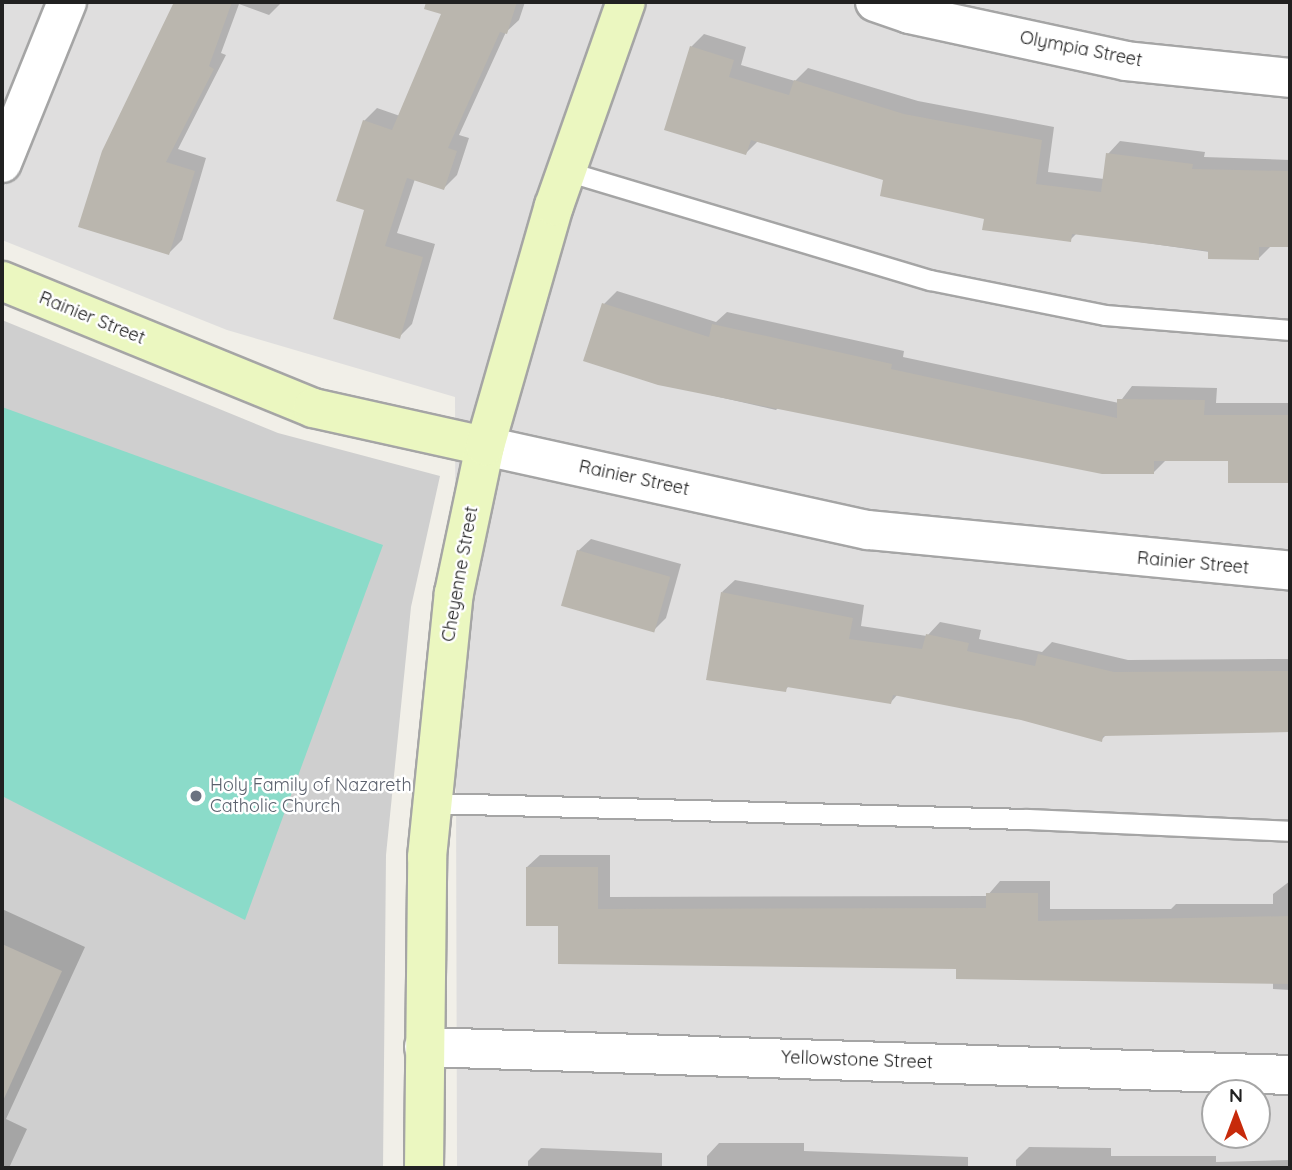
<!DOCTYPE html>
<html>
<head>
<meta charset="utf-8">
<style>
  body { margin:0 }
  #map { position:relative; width:1292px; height:1170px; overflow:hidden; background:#f1efe8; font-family:Quicksand,sans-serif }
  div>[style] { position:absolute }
  .residential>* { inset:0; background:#dfdede }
  .religious>* { inset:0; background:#cfcfcf }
  .pitch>* { inset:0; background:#8bdbc9 }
  .shadow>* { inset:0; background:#0003 }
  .building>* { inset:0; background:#bab6ae; transform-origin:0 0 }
  .roads { filter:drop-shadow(2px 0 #a5a5a5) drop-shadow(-2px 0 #a5a5a5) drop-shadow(0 2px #a5a5a5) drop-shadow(0 -2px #a5a5a5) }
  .lane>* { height:19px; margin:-9.5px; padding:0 9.5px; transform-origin:9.5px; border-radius:9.5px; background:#fff }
  .street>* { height:38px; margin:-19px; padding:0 19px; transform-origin:19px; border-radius:19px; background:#fff }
  .secondary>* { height:38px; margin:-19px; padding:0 19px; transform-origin:19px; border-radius:19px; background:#ebf7c0 }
  .dots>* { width:19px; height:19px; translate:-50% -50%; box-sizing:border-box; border:4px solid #fff; border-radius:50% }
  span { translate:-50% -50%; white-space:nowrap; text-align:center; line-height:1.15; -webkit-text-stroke:5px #fff; paint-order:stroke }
  .street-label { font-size:18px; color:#212121 }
  .worship-label { font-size:18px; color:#5b616d }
  .left { translate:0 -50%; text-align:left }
  .frame { position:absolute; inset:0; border:4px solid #212121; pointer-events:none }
  .north { position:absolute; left:1201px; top:1079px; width:70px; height:70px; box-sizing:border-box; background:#fff; border:2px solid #a6a6a6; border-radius:50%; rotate:0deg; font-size:19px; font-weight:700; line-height:28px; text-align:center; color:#212121 }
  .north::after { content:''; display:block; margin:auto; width:24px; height:32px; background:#c72a0b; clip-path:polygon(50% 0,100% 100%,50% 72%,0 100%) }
</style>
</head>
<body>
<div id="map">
  <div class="residential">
    <i style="clip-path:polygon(evenodd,2px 2px,1290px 2px,1290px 1168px,457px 1168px,455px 397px,227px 330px,2px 240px,2px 2px,1215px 1093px,1257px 1093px,1257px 1135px,1215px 1135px,1215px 1093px)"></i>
  </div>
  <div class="religious">
    <i style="clip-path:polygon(2px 320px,278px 433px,440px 476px,411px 607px,386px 855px,383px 1168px,2px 1168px)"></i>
  </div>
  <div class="pitch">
    <i style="clip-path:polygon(2px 407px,383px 545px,245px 920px,2px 796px)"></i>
  </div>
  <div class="shadow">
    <i style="clip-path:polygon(176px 2px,282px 2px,269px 15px,239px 4px,221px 53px,226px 55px,178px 149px,206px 158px,182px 240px,169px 253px,81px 226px)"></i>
    <i style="clip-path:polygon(447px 2px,525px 2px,519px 20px,506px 32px,459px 135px,469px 138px,457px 175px,444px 188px,415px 179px,397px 233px,435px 244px,412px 324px,399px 337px,367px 209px,364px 121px,377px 108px,400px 116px)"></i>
    <i style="clip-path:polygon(704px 34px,746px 47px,741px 65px,795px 81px,808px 68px,918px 101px,1054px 127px,1048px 172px,1104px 179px,1108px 154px,1120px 141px,1205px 152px,1204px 157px,1290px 160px,1290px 245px,1272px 245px,1258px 259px,1077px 233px,1070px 240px,986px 217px,885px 179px,758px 141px,746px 153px,691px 47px)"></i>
    <i style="clip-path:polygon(617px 291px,716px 322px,727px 312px,904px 351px,903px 357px,1119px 403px,1132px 386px,1217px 388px,1216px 403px,1290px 403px,1290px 483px,1230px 482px,1230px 459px,1167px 459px,1153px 473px,780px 406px,776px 410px,658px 383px,586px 360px,604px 304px)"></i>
    <i style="clip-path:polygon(591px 539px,681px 564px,666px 618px,653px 631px,578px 551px)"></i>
    <i style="clip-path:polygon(735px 580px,864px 605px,861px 626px,927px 636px,940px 622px,981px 630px,979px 639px,1042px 652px,1052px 642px,1128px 660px,1290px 659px,1290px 730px,1107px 734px,1101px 740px,1022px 718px,898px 694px,891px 702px,790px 685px,785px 690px,722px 592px)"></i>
    <i style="clip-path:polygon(540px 855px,610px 855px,610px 897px,987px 896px,1000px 881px,1050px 881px,1050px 909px,1171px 909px,1176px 904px,1273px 904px,1273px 894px,1290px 881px,1290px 990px,1273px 989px,1273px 982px,957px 967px,560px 925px,527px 867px)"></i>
    <i style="clip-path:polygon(2px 909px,85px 947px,6px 1119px,27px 1129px,9px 1168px,2px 1168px)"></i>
    <i style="clip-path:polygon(719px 1143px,804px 1143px,804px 1151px,968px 1157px,968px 1168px,707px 1168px,707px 1156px)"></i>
    <i style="clip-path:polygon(1029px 1147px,1111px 1148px,1111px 1156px,1216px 1156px,1216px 1162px,1290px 1160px,1290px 1168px,1016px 1168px,1016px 1160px)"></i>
    <i style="clip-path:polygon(541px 1148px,662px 1153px,662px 1168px,528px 1168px,528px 1161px)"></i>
  </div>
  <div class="building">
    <i style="clip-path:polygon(174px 2px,232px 2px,209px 66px,214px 69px,166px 162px,195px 171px,169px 255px,78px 227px,102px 151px)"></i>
    <i style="clip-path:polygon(426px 2px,517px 2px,507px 34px,500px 32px,448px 148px,457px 151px,444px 190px,407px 178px,385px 246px,423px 257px,400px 339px,333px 319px,364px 210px,336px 201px,363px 120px,392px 130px,441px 14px,424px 9px)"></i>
    <i style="clip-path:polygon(690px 46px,734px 60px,729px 77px,789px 95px,794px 80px,904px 114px,1042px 140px,1036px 184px,1101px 192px,1106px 153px,1193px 164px,1192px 169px,1290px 171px,1290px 247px,1259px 247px,1259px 260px,1208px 259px,1208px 251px,1072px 234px,1071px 242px,982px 230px,984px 219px,880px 196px,883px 180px,751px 140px,746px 155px,664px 130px)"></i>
    <i style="clip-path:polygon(602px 303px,709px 337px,712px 324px,892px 364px,891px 369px,1117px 418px,1117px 399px,1205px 400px,1204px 415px,1290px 415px,1290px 483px,1228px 483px,1228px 461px,1154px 461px,1154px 474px,1102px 474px,658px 385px,583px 361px)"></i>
    <i style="left:577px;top:550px;width:97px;height:58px;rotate:16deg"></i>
    <i style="clip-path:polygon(721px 592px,853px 618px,849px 639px,922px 649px,926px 634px,969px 643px,967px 651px,1035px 666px,1038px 654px,1114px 672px,1290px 671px,1290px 732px,1103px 736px,1102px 742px,1021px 720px,893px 695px,891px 704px,787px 687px,786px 692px,706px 680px)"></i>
    <i style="clip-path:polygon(526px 867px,598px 867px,598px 909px,986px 908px,986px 893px,1038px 893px,1038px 921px,1290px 916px,1290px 984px,956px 979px,956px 969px,558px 964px,558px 926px,526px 926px)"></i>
    <i style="clip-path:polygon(2px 944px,62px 971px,2px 1103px)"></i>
  </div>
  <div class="roads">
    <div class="lane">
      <i style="left:566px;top:171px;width:380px;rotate:16.7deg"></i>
      <i style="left:930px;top:280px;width:178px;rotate:11.3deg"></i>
      <i style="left:1105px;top:315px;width:186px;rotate:4.6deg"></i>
      <i style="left:431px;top:803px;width:596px;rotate:1.54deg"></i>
      <i style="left:1027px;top:819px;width:263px;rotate:2.6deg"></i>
    </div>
    <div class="street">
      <i style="left:875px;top:2px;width:36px;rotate:19deg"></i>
      <i style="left:909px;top:14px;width:222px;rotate:12.2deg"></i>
      <i style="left:1126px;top:61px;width:165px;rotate:5.9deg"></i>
      <i style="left:2px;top:163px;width:174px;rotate:-68deg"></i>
      <i style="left:485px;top:446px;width:392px;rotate:12.4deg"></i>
      <i style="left:868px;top:530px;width:424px;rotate:5.5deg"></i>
      <i style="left:424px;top:1047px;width:866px;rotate:1.85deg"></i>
    </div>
    <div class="secondary">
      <i style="left:2px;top:281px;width:336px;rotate:22.2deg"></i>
      <i style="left:313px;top:408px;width:176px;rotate:12.5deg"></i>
      <i style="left:424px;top:1168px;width:311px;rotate:-89.4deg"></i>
      <i style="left:427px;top:857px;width:265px;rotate:-84.2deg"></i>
      <i style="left:454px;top:593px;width:150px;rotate:-78.1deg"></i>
      <i style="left:485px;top:446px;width:250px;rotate:-74deg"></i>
      <i style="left:554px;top:206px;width:216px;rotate:-70.6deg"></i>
    </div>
  </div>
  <div class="dots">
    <i style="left:196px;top:796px;background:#6b7280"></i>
  </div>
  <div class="street-label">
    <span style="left:1081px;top:49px;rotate:11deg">Olympia Street</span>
    <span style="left:92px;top:318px;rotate:22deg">Rainier Street</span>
    <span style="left:634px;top:478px;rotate:12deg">Rainier Street</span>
    <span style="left:1193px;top:563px;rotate:5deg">Rainier Street</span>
    <span style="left:460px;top:574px;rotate:-80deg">Cheyenne Street</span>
    <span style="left:857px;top:1060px;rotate:2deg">Yellowstone Street</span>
  </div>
  <div class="worship-label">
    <span class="left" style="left:210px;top:796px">Holy Family of Nazareth<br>Catholic Church</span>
  </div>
  <div class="frame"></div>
  <div class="north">N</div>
</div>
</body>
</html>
